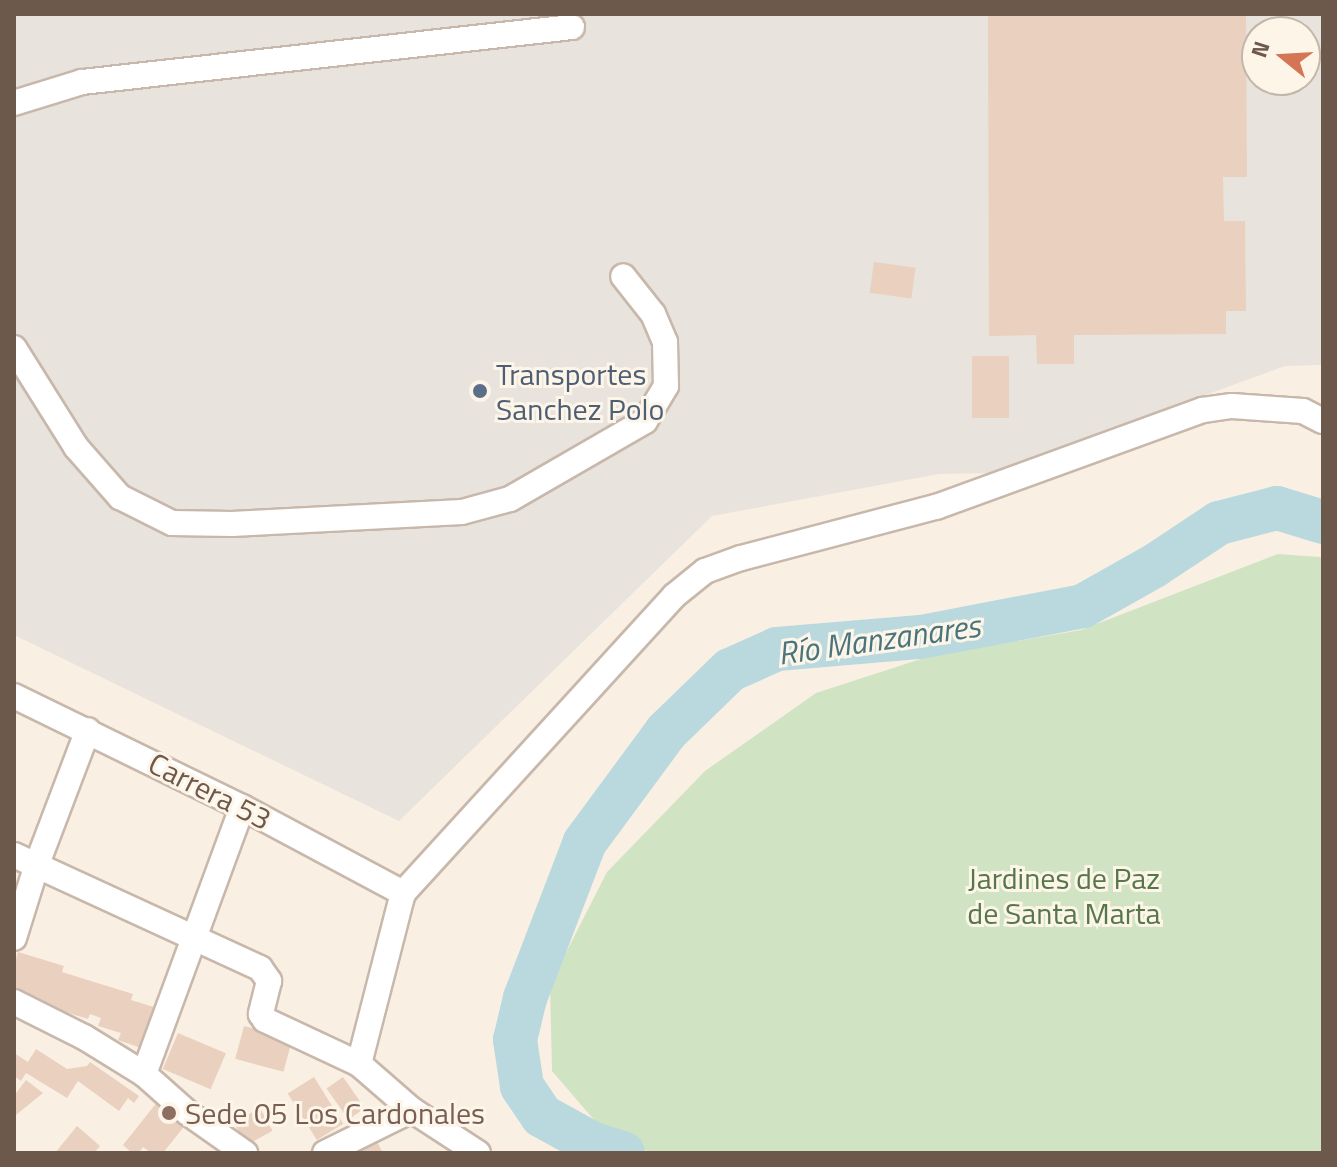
<!DOCTYPE html>
<html>
<head>
<meta charset="utf-8">
<style>
  body { margin:0 }
  #map { position:relative; width:1337px; height:1167px; overflow:hidden; background:#f9f0e3; font-family:"Titillium Web",sans-serif }
  div>[style] { position:absolute }
  .industrial>* { inset:0; background:#e8e3dd }
  .green>* { inset:0; background:#d0e4c3 }
  .river>* { height:44px; margin:-22px; padding:0 22px; transform-origin:22px; border-radius:22px; background:#bad9df }
  .building>* { inset:0; background:#ead0be; transform-origin:0 0 }
  .roads { filter:drop-shadow(2px 0 #c8b8ab) drop-shadow(-2px 0 #c8b8ab) drop-shadow(0 2px #c8b8ab) drop-shadow(0 -2px #c8b8ab) }
  .minor>* { height:24px; margin:-12px; padding:0 12px; transform-origin:12px; border-radius:12px; background:#fff }
  .dots>* { width:22px; height:22px; translate:-50% -50%; box-sizing:border-box; border:4px solid #fcf5e8; border-radius:50% }
  span { translate:-50% -50%; white-space:nowrap; text-align:center; line-height:1.15; -webkit-text-stroke:6px #fcf5e8; paint-order:stroke }
  .service-label { font-size:30px; color:#4e5e75 }
  .left { translate:0 -50%; text-align:left }
  .street-label { font-size:30px; color:#6d584c }
  .park-label { font-size:30px; color:#557749 }
  .education-label { font-size:30px; color:#785e54 }
  .water-label { font-size:32px; color:#49747e; font-style:italic }
  .frame { position:absolute; inset:0; border:16px solid #6d584c; pointer-events:none }
  .north { position:absolute; left:1241px; top:16px; width:80px; height:80px; box-sizing:border-box; background:#fcf5e8; border:2px solid #c3b6aa; border-radius:50%; rotate:288deg; font-size:22px; font-weight:700; line-height:32px; text-align:center; color:#6d584c }
  .north::after { content:''; display:block; margin:auto; width:28px; height:36px; background:#d47556; clip-path:polygon(50% 0,100% 100%,50% 72%,0 100%) }
</style>
</head>
<body>
<div id="map">
  <div class="industrial">
    <i style="clip-path:polygon(evenodd,14px 14px,1323px 14px,1323px 365px,1285px 366px,991px 473px,939px 474px,712px 516px,399px 821px,14px 635px,14px 14px,1257px 32px,1305px 32px,1305px 80px,1257px 80px,1257px 32px)"></i>
  </div>
  <div class="green">
    <i style="clip-path:polygon(1278px 554px,1320px 557px,1323px 562px,1323px 1153px,651px 1153px,601px 1128px,552px 1071px,550px 984px,607px 872px,705px 771px,816px 693px,930px 656px,1081px 630px)"></i>
  </div>
  <div class="river">
    <i style="left:623px;top:1153px;width:31px;rotate:-163deg"></i>
    <i style="left:593px;top:1144px;width:58px;rotate:-151.2deg"></i>
    <i style="left:542px;top:1116px;width:36px;rotate:-124deg"></i>
    <i style="left:522px;top:1086px;width:47px;rotate:-98.7deg"></i>
    <i style="left:515px;top:1040px;width:43px;rotate:-76.6deg"></i>
    <i style="left:525px;top:998px;width:167px;rotate:-69deg"></i>
    <i style="left:585px;top:842px;width:137px;rotate:-53.6deg"></i>
    <i style="left:666px;top:732px;width:89px;rotate:-44.1deg"></i>
    <i style="left:730px;top:670px;width:51px;rotate:-24.1deg"></i>
    <i style="left:777px;top:649px;width:144px;rotate:-4.8deg"></i>
    <i style="left:921px;top:637px;width:165px;rotate:-10.8deg"></i>
    <i style="left:1083px;top:606px;width:81px;rotate:-29.4deg"></i>
    <i style="left:1154px;top:566px;width:78px;rotate:-33.5deg"></i>
    <i style="left:1219px;top:523px;width:60px;rotate:-14.5deg"></i>
    <i style="left:1277px;top:508px;width:48px;rotate:16.9deg"></i>
  </div>
  <div class="building">
    <i style="clip-path:polygon(988px 14px,1246px 14px,1247px 177px,1223px 177px,1224px 221px,1245px 221px,1246px 311px,1226px 311px,1226px 334px,1074px 335px,1074px 364px,1037px 364px,1036px 335px,989px 336px)"></i>
    <i style="left:874px;top:262px;width:42px;height:31px;rotate:8deg"></i>
    <i style="left:972px;top:356px;width:37px;height:62px"></i>
    <i style="clip-path:polygon(18px 952px,64px 966px,62px 972px,133px 994px,131px 1000px,157px 1008px,144px 1049px,118px 1040px,121px 1033px,98px 1026px,101px 1018px,90px 1014px,88px 1019px,14px 996px,14px 966px)"></i>
    <i style="left:244px;top:1026px;width:50px;height:34px;rotate:15deg"></i>
    <i style="left:178px;top:1033px;width:52px;height:39px;rotate:23deg"></i>
    <i style="clip-path:polygon(36px 1049px,67px 1069px,87px 1066px,90px 1062px,139px 1096px,134px 1103px,128px 1098px,119px 1111px,78px 1081px,67px 1098px,26px 1073px,21px 1081px,14px 1076px,14px 1053px,28px 1062px)"></i>
    <i style="left:314px;top:1077px;width:55px;height:31px;rotate:58deg"></i>
    <i style="left:343px;top:1077px;width:38px;height:20px;rotate:55deg"></i>
    <i style="clip-path:polygon(26px 1080px,43px 1093px,16px 1115px,14px 1096px)"></i>
    <i style="clip-path:polygon(158px 1101px,186px 1124px,163px 1153px,151px 1153px,143px 1147px,139px 1153px,132px 1153px,123px 1145px)"></i>
    <i style="left:260px;top:1108px;width:26px;height:30px;rotate:61deg"></i>
    <i style="clip-path:polygon(77px 1126px,100px 1146px,94px 1153px,55px 1153px)"></i>
    <i style="clip-path:polygon(375px 1138px,383px 1153px,349px 1153px)"></i>
  </div>
  <div class="roads">
    <div class="minor">
      <i style="left:14px;top:103px;width:71px;rotate:-17.2deg"></i>
      <i style="left:82px;top:82px;width:493px;rotate:-6.4deg"></i>
      <i style="left:14px;top:348px;width:117px;rotate:57.9deg"></i>
      <i style="left:76px;top:447px;width:67px;rotate:48.7deg"></i>
      <i style="left:120px;top:497px;width:58px;rotate:26.6deg"></i>
      <i style="left:172px;top:523px;width:60px;rotate:1deg"></i>
      <i style="left:232px;top:524px;width:230px;rotate:-3deg"></i>
      <i style="left:462px;top:512px;width:50px;rotate:-15.2deg"></i>
      <i style="left:510px;top:499px;width:156px;rotate:-30deg"></i>
      <i style="left:645px;top:421px;width:41px;rotate:-59deg"></i>
      <i style="left:666px;top:386px;width:44px;rotate:-91.3deg"></i>
      <i style="left:665px;top:342px;width:30px;rotate:-113deg"></i>
      <i style="left:653px;top:314px;width:48px;rotate:-128.3deg"></i>
      <i style="left:14px;top:696px;width:254px;rotate:26deg"></i>
      <i style="left:242px;top:807px;width:183px;rotate:28.1deg"></i>
      <i style="left:14px;top:855px;width:271px;rotate:24.7deg"></i>
      <i style="left:260px;top:968px;width:16px;rotate:55deg"></i>
      <i style="left:269px;top:981px;width:34px;rotate:104deg"></i>
      <i style="left:261px;top:1014px;width:7px;rotate:56deg"></i>
      <i style="left:265px;top:1020px;width:104px;rotate:25.1deg"></i>
      <i style="left:14px;top:938px;width:77px;rotate:-72.7deg"></i>
      <i style="left:37px;top:864px;width:143px;rotate:-69.2deg"></i>
      <i style="left:14px;top:1002px;width:78px;rotate:26.6deg"></i>
      <i style="left:84px;top:1037px;width:70px;rotate:31.7deg"></i>
      <i style="left:144px;top:1074px;width:59px;rotate:41.6deg"></i>
      <i style="left:188px;top:1113px;width:70px;rotate:35.1deg"></i>
      <i style="left:144px;top:1074px;width:284px;rotate:-69.8deg"></i>
      <i style="left:325px;top:1153px;width:97px;rotate:-26.3deg"></i>
      <i style="left:478px;top:1153px;width:79px;rotate:-146.9deg"></i>
      <i style="left:412px;top:1110px;width:70px;rotate:-139deg"></i>
      <i style="left:359px;top:1064px;width:177px;rotate:-75.6deg"></i>
      <i style="left:403px;top:893px;width:402px;rotate:-47.6deg"></i>
      <i style="left:674px;top:596px;width:40px;rotate:-39deg"></i>
      <i style="left:705px;top:571px;width:38px;rotate:-20deg"></i>
      <i style="left:741px;top:558px;width:202px;rotate:-14.7deg"></i>
      <i style="left:936px;top:507px;width:284px;rotate:-20deg"></i>
      <i style="left:1203px;top:410px;width:29px;rotate:-8deg"></i>
      <i style="left:1232px;top:406px;width:71px;rotate:4deg"></i>
      <i style="left:1303px;top:411px;width:22px;rotate:27deg"></i>
    </div>
  </div>
  <div class="dots">
    <i style="left:480px;top:391px;background:#5c6f8a"></i>
    <i style="left:169px;top:1113px;background:#8d6e63"></i>
  </div>
  <div class="service-label">
    <span class="left" style="left:496px;top:391px">Transportes<br>Sanchez Polo</span>
  </div>
  <div class="street-label">
    <span style="left:210px;top:791px;rotate:27deg">Carrera 53</span>
  </div>
  <div class="park-label">
    <span style="left:1064px;top:895px">Jardines de Paz<br>de Santa Marta</span>
  </div>
  <div class="education-label">
    <span class="left" style="left:185px;top:1113px">Sede 05 Los Cardonales</span>
  </div>
  <div class="water-label">
    <span style="left:879px;top:639px;rotate:-8deg">Río Manzanares</span>
  </div>
  <div class="frame"></div>
  <div class="north">N</div>
</div>
</body>
</html>
